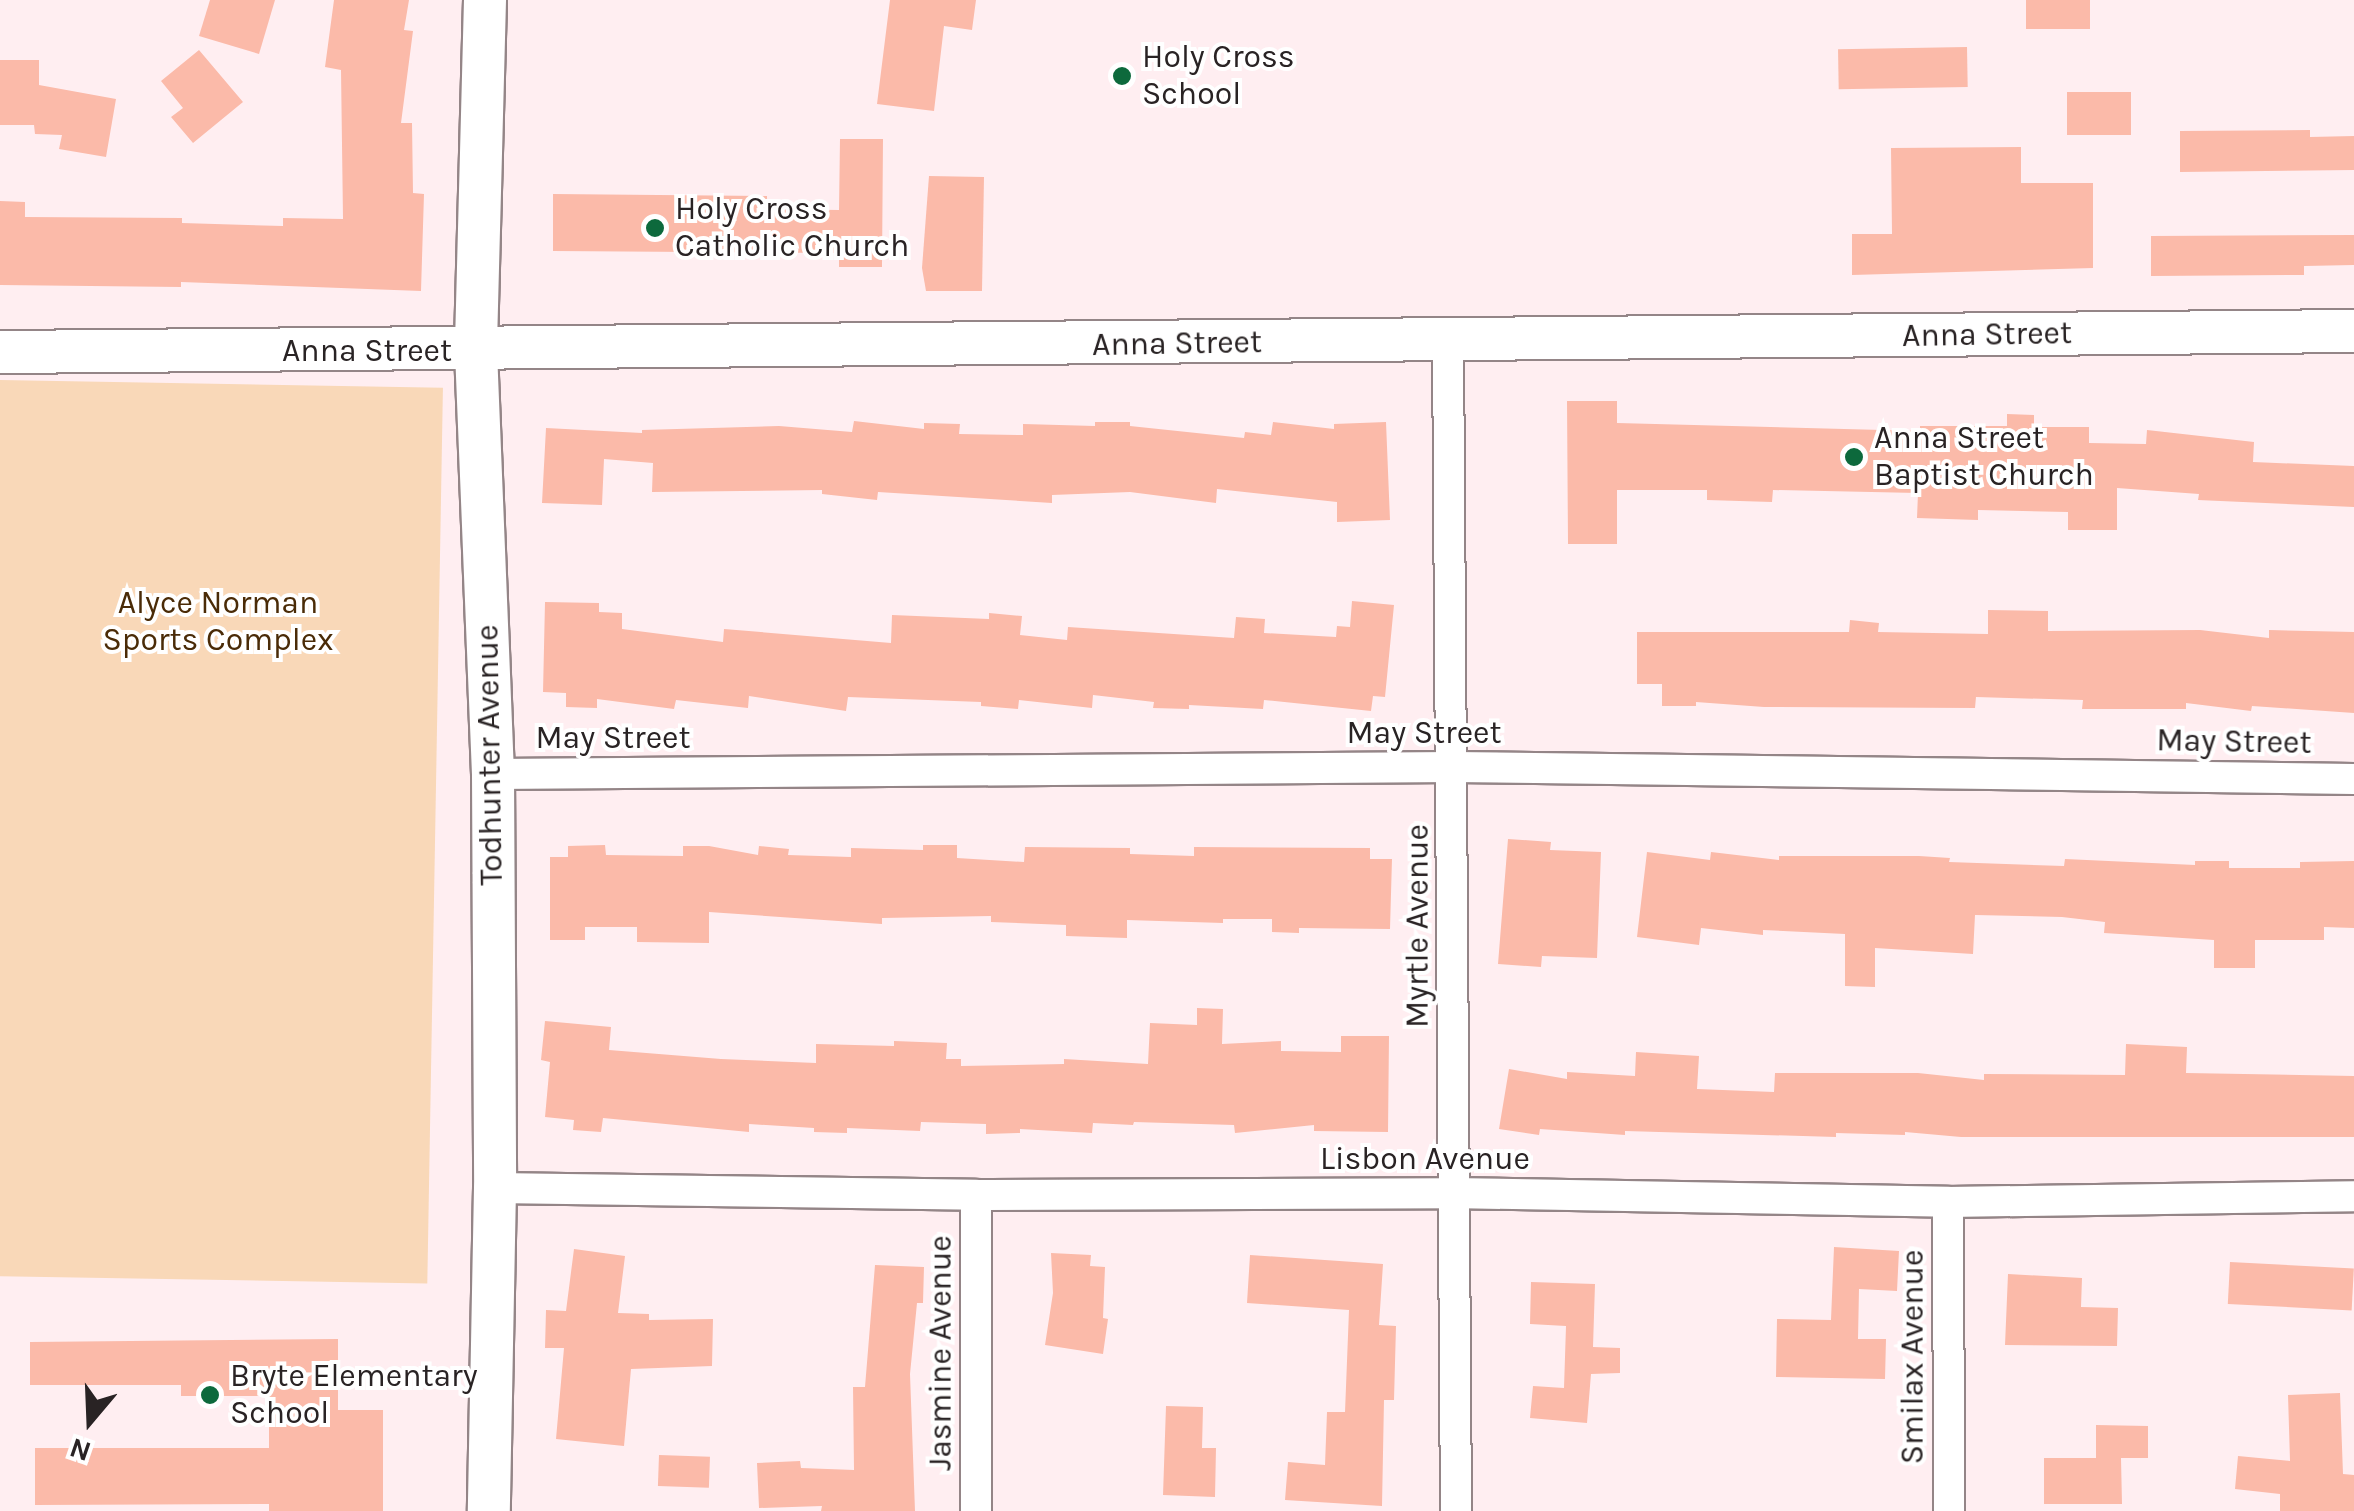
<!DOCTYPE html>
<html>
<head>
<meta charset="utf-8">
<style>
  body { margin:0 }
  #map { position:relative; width:2354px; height:1511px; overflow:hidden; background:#ffeef1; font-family:Karla,sans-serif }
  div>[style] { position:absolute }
  .green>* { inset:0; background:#f9d8b8; transform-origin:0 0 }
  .building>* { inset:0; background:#fbbaa9; transform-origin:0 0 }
  .roads { filter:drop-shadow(2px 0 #948587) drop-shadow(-2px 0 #948587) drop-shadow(0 2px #948587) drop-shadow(0 -2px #948587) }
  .street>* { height:30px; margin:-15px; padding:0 15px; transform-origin:15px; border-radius:15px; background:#fff }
  .secondary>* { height:42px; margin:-21px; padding:0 21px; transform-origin:21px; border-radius:21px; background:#fff }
  .dots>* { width:28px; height:28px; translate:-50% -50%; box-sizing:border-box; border:5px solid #fff; border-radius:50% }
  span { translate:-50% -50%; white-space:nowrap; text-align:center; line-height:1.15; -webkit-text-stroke:8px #fff; paint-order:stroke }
  .poi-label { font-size:32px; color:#292324 }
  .left { translate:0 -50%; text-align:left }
  .street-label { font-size:32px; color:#292324 }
  .park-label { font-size:32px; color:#4a2b07 }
  .north { position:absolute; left:40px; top:1371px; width:100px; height:100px; -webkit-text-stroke:8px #fff; paint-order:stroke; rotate:199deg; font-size:28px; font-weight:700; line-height:40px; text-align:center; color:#292324 }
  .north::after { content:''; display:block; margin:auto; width:35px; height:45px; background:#292324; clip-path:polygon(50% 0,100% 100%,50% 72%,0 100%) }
</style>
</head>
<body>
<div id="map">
  <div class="green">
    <i style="left:0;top:380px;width:443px;height:896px;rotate:1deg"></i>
  </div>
  <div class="building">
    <i style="clip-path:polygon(210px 0,275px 0,259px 54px,199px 36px)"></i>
    <i style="clip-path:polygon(334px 0,409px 0,404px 30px,413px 31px,401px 123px,412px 123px,413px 193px,424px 194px,421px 291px,181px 282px,181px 287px,0 285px,0 201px,25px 202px,25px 217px,182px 218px,182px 223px,283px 226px,283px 218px,343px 219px,341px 70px,325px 67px)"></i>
    <i style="clip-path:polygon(890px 0,976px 0,972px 30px,944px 26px,934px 111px,877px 104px)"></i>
    <i style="left:2026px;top:0;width:64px;height:29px"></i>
    <i style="left:1967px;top:47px;width:40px;height:129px;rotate:89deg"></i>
    <i style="clip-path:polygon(199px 50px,243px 102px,193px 143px,171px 117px,183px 108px,161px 81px)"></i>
    <i style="clip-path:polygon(0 60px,39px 60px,39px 85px,116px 99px,106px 157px,59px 149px,62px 135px,35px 134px,34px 125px,0 125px)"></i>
    <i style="left:2067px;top:92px;width:64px;height:43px"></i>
    <i style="clip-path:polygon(2310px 130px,2310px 137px,2354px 136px,2354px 170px,2180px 172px,2180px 131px)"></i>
    <i style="clip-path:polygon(840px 139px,883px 139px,882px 267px,839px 267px,839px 253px,553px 251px,553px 194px,767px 196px,767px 209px,839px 210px)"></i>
    <i style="clip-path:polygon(2021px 147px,2021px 183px,2093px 183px,2093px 268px,1852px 275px,1852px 234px,1892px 234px,1891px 148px)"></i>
    <i style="clip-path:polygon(929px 176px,984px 177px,982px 291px,926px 291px,922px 268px)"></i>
    <i style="clip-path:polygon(2354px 235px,2354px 265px,2304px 266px,2304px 275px,2151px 276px,2151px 236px)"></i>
    <i style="clip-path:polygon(1567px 401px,1617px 401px,1617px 423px,1920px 431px,1920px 426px,2007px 426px,2007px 414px,2034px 415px,2034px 427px,2089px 427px,2089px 443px,2146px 444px,2147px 430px,2254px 442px,2253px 462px,2354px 466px,2354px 507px,2198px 500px,2199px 494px,2117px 488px,2117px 530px,2068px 530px,2068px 512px,1978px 510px,1978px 520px,1917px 518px,1918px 493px,1773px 490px,1772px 502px,1707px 500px,1707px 490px,1617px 490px,1617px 544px,1568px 544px)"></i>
    <i style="clip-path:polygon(854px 421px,924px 429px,924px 423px,960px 424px,959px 434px,1023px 435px,1023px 424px,1095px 426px,1095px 422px,1130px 422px,1130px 426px,1244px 438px,1245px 432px,1271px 435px,1273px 422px,1334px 429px,1334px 424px,1386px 422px,1390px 520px,1337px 522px,1337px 502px,1217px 489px,1216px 503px,1130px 492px,1052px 495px,1052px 503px,878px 492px,877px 500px,822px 494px,822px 490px,652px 492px,653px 463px,604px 459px,602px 505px,542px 503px,546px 428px,642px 433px,642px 430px,779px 426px,852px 432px)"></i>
    <i style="clip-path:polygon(1352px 601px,1394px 605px,1385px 697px,1373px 696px,1371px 711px,1264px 700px,1263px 709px,1189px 705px,1189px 709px,1153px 708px,1154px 702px,1093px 695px,1092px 708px,1019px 700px,1018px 709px,981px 706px,981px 702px,848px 697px,846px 711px,749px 696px,748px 708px,676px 700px,674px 709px,597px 699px,597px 708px,566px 707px,566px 693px,543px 692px,545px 602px,599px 603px,599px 612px,622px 613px,622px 629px,723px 642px,724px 629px,891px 643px,892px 615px,989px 619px,989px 613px,1022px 616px,1020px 635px,1067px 640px,1068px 627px,1234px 638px,1236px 617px,1265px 619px,1264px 633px,1336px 637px,1337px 626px,1350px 627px)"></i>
    <i style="clip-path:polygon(1988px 610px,2048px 611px,2048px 631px,2200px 630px,2269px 638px,2269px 630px,2354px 632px,2354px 713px,2252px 706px,2251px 711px,2186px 703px,2186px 709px,2082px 709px,2083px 700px,1976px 697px,1975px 708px,1764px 707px,1696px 702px,1696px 706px,1662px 706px,1662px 684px,1637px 684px,1637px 632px,1849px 632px,1850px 620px,1879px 623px,1878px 632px,1988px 634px)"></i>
    <i style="clip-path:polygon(1508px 839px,1551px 842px,1550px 850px,1601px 852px,1597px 958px,1542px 956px,1541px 967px,1498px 964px)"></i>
    <i style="clip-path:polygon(605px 845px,606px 855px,683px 856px,683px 846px,709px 846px,758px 855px,759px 846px,789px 849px,788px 855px,851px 857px,851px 848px,923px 850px,923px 845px,957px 845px,957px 858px,1024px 862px,1025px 847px,1130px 848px,1130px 854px,1194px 856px,1194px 847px,1370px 848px,1370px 859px,1392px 859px,1390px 929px,1299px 928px,1299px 933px,1272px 932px,1272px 919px,1223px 919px,1223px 923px,1127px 920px,1127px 938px,1066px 936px,1066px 925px,991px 922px,991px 916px,882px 918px,882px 924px,709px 912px,709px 943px,637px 942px,637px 927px,585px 927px,585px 940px,550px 940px,550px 857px,568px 857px,568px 846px)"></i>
    <i style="clip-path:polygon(1647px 852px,1710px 860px,1711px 852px,1779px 860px,1779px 856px,1919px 856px,1950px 858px,1949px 862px,2064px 866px,2065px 859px,2195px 865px,2195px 861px,2229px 861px,2229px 868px,2300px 868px,2300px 862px,2354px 861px,2354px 928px,2324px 927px,2324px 940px,2255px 940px,2255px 968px,2214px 968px,2214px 940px,2104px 933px,2105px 922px,2062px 917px,1975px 915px,1973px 954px,1875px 948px,1875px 987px,1845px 986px,1845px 934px,1763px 930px,1763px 935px,1701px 928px,1699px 945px,1637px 937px)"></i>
    <i style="clip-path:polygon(1197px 1008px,1223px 1009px,1222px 1044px,1281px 1041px,1281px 1051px,1341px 1052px,1341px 1036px,1389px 1036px,1388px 1132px,1314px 1131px,1314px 1125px,1235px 1133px,1234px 1125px,1134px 1122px,1133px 1125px,1093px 1123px,1092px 1133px,1020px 1129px,1020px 1133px,986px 1134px,986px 1124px,921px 1122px,920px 1131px,847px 1128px,847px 1133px,814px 1132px,814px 1128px,749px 1124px,749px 1132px,603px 1118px,601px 1132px,573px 1130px,574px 1120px,545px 1117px,550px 1062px,541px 1060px,545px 1021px,611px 1027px,609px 1050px,721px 1059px,816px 1063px,816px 1044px,894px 1046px,894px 1041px,947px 1043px,946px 1059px,961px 1059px,961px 1066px,1064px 1064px,1064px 1059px,1148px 1064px,1150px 1023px,1197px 1025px)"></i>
    <i style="clip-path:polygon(2126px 1044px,2187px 1047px,2186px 1073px,2354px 1076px,2354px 1137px,1961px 1137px,1905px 1132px,1905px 1135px,1836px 1133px,1836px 1137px,1625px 1131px,1625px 1135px,1540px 1129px,1539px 1135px,1499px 1129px,1509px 1069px,1567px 1079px,1567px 1072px,1635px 1076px,1636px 1052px,1699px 1056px,1697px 1089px,1774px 1092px,1775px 1073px,1918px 1073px,1984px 1080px,1984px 1074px,2125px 1075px)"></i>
    <i style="clip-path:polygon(1834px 1247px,1899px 1251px,1897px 1291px,1859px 1289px,1858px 1339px,1886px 1339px,1885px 1379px,1776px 1377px,1777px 1319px,1831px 1320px)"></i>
    <i style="clip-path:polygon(574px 1249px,625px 1256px,618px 1313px,649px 1314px,649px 1320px,713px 1319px,712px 1366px,631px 1369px,624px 1446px,556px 1439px,564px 1348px,545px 1348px,546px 1310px,566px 1311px)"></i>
    <i style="clip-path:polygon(1051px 1253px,1091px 1255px,1090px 1266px,1105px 1267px,1103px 1318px,1108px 1319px,1103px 1354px,1045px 1345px,1053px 1293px)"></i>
    <i style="clip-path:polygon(1250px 1255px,1383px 1264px,1379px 1325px,1396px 1326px,1394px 1400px,1384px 1400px,1382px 1506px,1285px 1500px,1288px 1462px,1325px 1465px,1327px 1412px,1345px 1412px,1349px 1310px,1247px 1303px)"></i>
    <i style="left:2230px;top:1262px;width:124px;height:42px;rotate:3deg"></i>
    <i style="clip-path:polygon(875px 1265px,924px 1267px,923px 1303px,917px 1303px,910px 1374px,915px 1511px,821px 1511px,822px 1506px,759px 1508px,757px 1463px,800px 1461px,801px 1468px,854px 1470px,853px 1387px,865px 1387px)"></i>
    <i style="clip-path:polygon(2008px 1274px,2082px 1278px,2081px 1307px,2118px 1308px,2117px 1346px,2005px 1345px)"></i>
    <i style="clip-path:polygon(1531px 1282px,1595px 1284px,1593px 1347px,1620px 1348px,1620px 1373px,1591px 1374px,1587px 1423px,1530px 1418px,1533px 1386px,1564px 1388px,1566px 1326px,1530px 1324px)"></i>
    <i style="clip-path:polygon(338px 1339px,338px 1410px,383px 1410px,383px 1511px,269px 1511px,269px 1504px,35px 1505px,35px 1448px,269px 1448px,269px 1396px,181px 1396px,181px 1385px,30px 1385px,30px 1342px)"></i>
    <i style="clip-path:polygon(2340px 1393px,2343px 1474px,2354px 1475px,2354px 1511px,2280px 1511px,2280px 1494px,2235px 1489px,2238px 1456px,2290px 1461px,2288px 1395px)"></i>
    <i style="clip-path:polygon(1166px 1406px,1203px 1407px,1202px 1448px,1216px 1448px,1215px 1497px,1163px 1495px)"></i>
    <i style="clip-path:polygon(2096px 1425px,2148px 1426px,2148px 1458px,2121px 1458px,2122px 1504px,2044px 1504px,2044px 1458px,2096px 1458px)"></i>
    <i style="left:659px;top:1455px;width:51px;height:31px;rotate:2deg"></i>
  </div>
  <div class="roads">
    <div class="street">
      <i style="left:1448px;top:341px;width:1170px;rotate:89.61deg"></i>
      <i style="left:493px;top:774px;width:961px;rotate:-0.42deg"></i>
      <i style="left:1454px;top:767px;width:900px;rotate:0.76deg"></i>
      <i style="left:495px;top:1188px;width:481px;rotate:0.8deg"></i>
      <i style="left:976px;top:1195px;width:475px;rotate:-0.2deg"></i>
      <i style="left:1451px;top:1193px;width:497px;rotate:1deg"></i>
      <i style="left:1948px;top:1202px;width:406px;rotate:-0.8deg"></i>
      <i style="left:1948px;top:1202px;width:309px;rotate:89.8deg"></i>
      <i style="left:976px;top:1511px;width:316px;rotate:-90deg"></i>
    </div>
    <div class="secondary">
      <i style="left:485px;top:0;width:351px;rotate:91.5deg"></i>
      <i style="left:476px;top:351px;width:423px;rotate:87.7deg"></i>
      <i style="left:493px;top:774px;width:414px;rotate:89.7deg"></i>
      <i style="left:495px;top:1188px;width:323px;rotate:91.1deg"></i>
      <i style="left:0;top:352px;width:2354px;rotate:-0.51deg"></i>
    </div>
  </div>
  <div class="dots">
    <i style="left:1122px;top:76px;background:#0d693c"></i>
    <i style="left:655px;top:228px;background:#0d693c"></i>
    <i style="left:1854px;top:457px;background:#0d693c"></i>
    <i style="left:210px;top:1395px;background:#0d693c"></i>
  </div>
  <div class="poi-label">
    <span class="left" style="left:1142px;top:76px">Holy Cross<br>School</span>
    <span class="left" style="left:675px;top:228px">Holy Cross<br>Catholic Church</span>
    <span class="left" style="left:1874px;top:457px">Anna Street<br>Baptist Church</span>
    <span class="left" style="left:230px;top:1395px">Bryte Elementary<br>School</span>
  </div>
  <div class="street-label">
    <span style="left:1987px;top:335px;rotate:-1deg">Anna Street</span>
    <span style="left:1177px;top:344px;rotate:-1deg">Anna Street</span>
    <span style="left:367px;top:351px">Anna Street</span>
    <span style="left:1424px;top:733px">May Street</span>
    <span style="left:613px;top:738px">May Street</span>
    <span style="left:2234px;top:742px;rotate:1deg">May Street</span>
    <span style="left:490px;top:755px;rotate:-91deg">Todhunter Avenue</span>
    <span style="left:1418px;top:926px;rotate:-90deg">Myrtle Avenue</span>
    <span style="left:1425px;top:1159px">Lisbon Avenue</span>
    <span style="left:941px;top:1353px;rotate:-90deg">Jasmine Avenue</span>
    <span style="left:1913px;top:1357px;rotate:-90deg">Smilax Avenue</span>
  </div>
  <div class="park-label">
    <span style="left:218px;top:622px">Alyce Norman<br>Sports Complex</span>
  </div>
  <div class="north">N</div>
</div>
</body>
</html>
